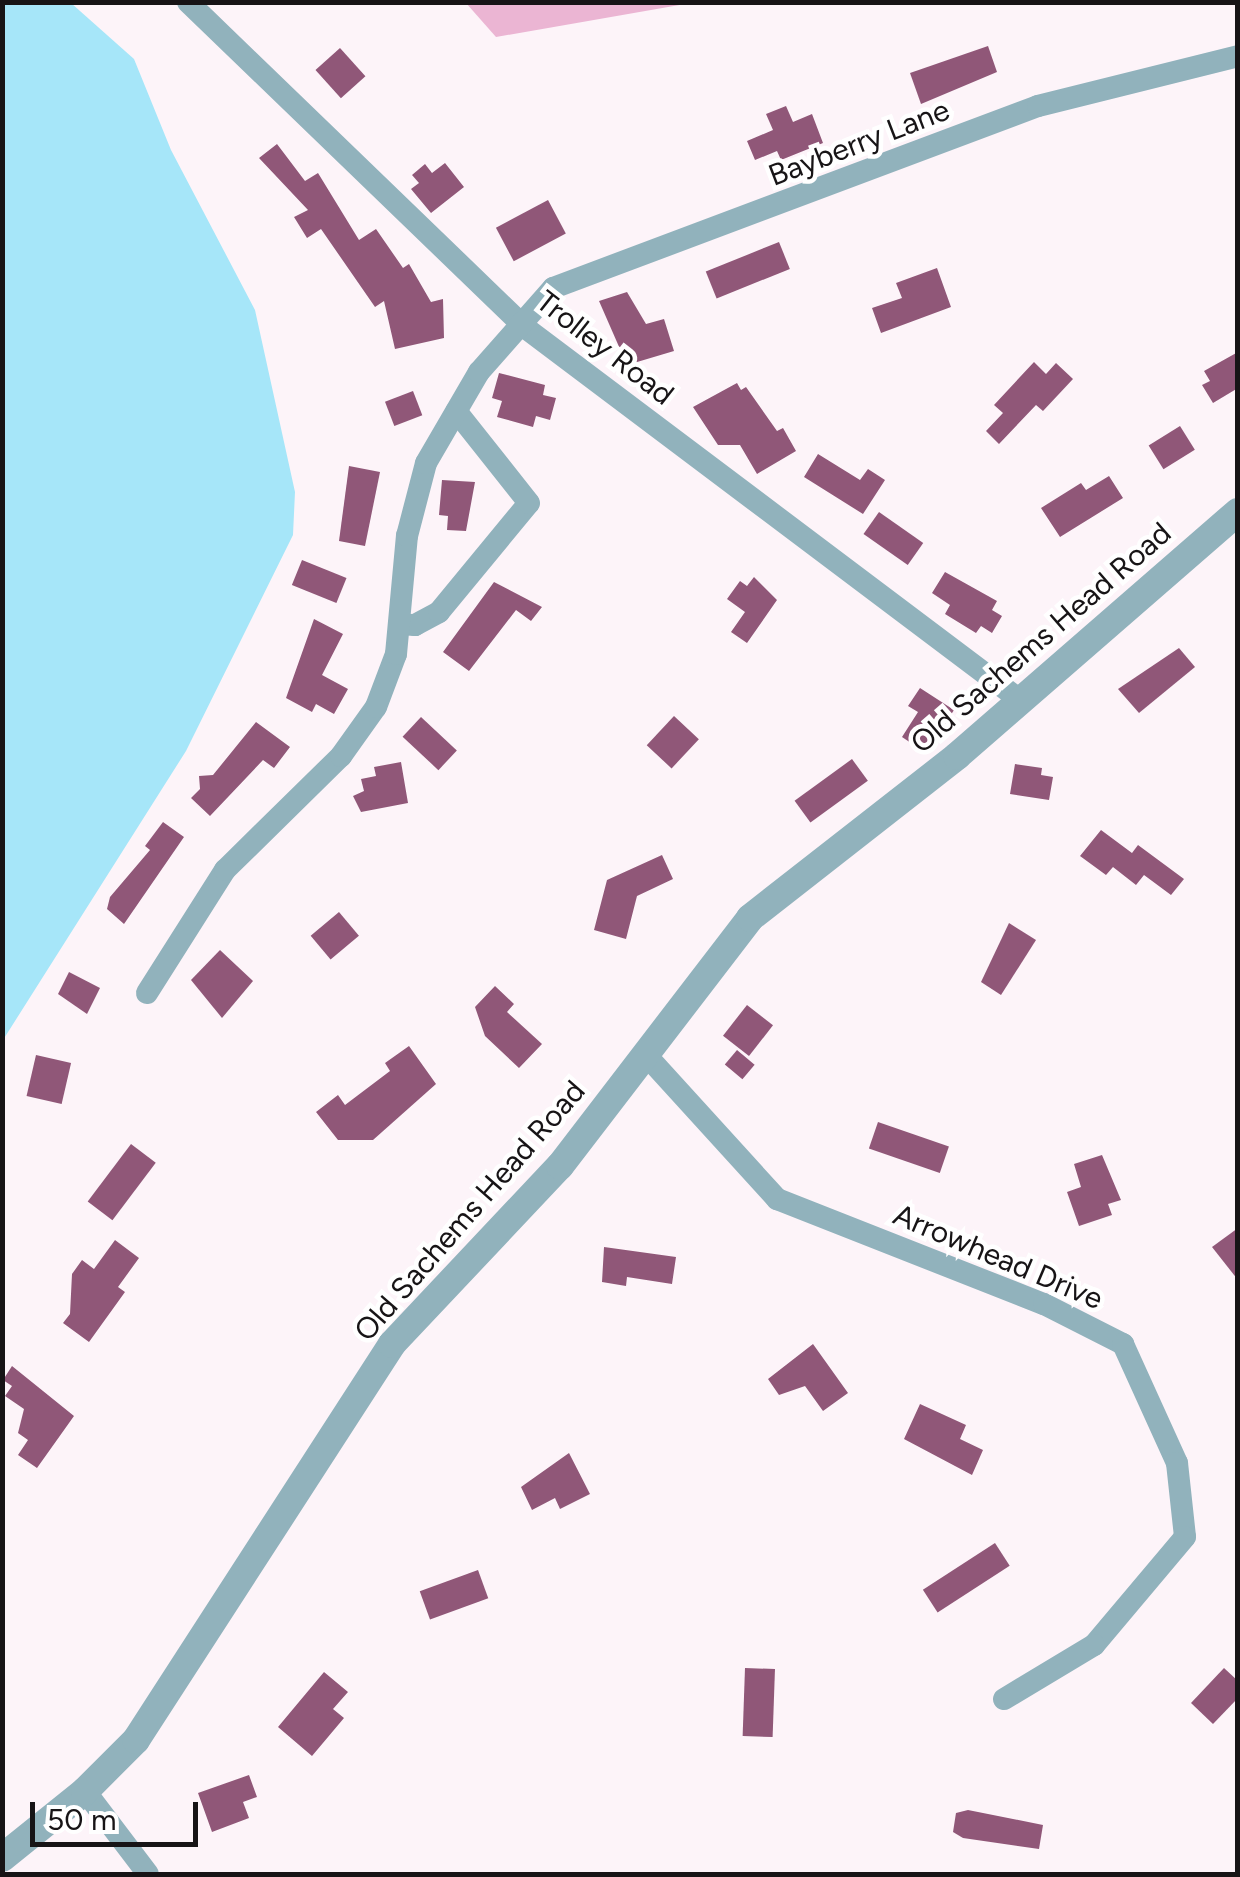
<!DOCTYPE html>
<html>
<head>
<meta charset="utf-8">
<style>
  body { margin:0 }
  #map { position:relative; width:1240px; height:1877px; overflow:hidden; background:#fdf4f9; font-family:Figtree,sans-serif }
  div>[style] { position:absolute }
  .green>* { inset:0; background:#ebb5d3 }
  .water>* { inset:0; background:#a6e6f9 }
  .building>* { inset:0; background:#905778; transform-origin:0 0 }
  .minor>* { height:22px; margin:-11px; padding:0 11px; transform-origin:11px; border-radius:11px; background:#91b2bc }
  .tertiary>* { height:28px; margin:-14px; padding:0 14px; transform-origin:14px; border-radius:14px; background:#91b2bc }
  span { translate:-50% -50%; white-space:nowrap; text-align:center; line-height:1.15; -webkit-text-stroke:9px #fff; paint-order:stroke }
  .street-label { font-size:30px; color:#171416 }
  .frame { position:absolute; inset:0; border:5px solid #171416; pointer-events:none }
  .scale { position:absolute; left:30px; top:1802px; width:168px; height:45px; box-sizing:border-box; border:5px solid #171416; border-top:0; padding-left:12px; font-size:30px; line-height:35px; white-space:nowrap; color:#171416; -webkit-text-stroke:8px #fff; paint-order:stroke }
</style>
</head>
<body>
<div id="map">
  <div class="green">
    <i style="clip-path:polygon(466px 3px,691px 3px,496px 37px)"></i>
  </div>
  <div class="water">
    <i style="clip-path:polygon(3px 2px,71px 3px,134px 59px,171px 150px,255px 310px,295px 492px,293px 535px,186px 751px,3px 1040px)"></i>
  </div>
  <div class="building">
    <i style="clip-path:polygon(988px 46px,997px 72px,921px 104px,910px 73px)"></i>
    <i style="left:340px;top:48px;width:38px;height:33px;rotate:48deg"></i>
    <i style="clip-path:polygon(786px 106px,793px 122px,812px 114px,823px 143px,781px 160px,777px 151px,755px 160px,747px 141px,773px 130px,766px 114px)"></i>
    <i style="clip-path:polygon(277px 144px,305px 181px,318px 173px,359px 240px,376px 229px,403px 268px,409px 264px,431px 302px,443px 299px,444px 338px,395px 349px,384px 301px,375px 307px,321px 229px,307px 238px,294px 217px,308px 210px,259px 158px)"></i>
    <i style="clip-path:polygon(445px 163px,464px 187px,431px 213px,411px 189px,419px 183px,412px 175px,425px 164px,432px 173px)"></i>
    <i style="left:548px;top:200px;width:38px;height:59px;rotate:62deg"></i>
    <i style="left:779px;top:242px;width:29px;height:79px;rotate:68deg"></i>
    <i style="clip-path:polygon(937px 268px,951px 307px,881px 333px,872px 308px,902px 298px,896px 283px)"></i>
    <i style="clip-path:polygon(627px 292px,646px 324px,664px 319px,674px 351px,627px 365px,599px 301px)"></i>
    <i style="clip-path:polygon(1238px 352px,1238px 388px,1213px 403px,1202px 385px,1210px 381px,1204px 371px)"></i>
    <i style="clip-path:polygon(1034px 362px,1046px 374px,1056px 363px,1073px 379px,1043px 411px,1036px 405px,999px 444px,986px 431px,1003px 413px,994px 405px)"></i>
    <i style="clip-path:polygon(499px 373px,545px 385px,543px 395px,556px 398px,550px 420px,536px 416px,533px 427px,497px 417px,502px 401px,492px 398px)"></i>
    <i style="clip-path:polygon(737px 383px,741px 390px,746px 387px,777px 431px,783px 428px,796px 451px,757px 474px,740px 445px,718px 445px,693px 407px)"></i>
    <i style="left:413px;top:391px;width:26px;height:30px;rotate:69deg"></i>
    <i style="left:1180px;top:426px;width:28px;height:37px;rotate:58deg"></i>
    <i style="clip-path:polygon(818px 454px,860px 480px,868px 469px,885px 480px,863px 514px,804px 477px)"></i>
    <i style="clip-path:polygon(349px 466px,380px 472px,365px 546px,339px 541px)"></i>
    <i style="clip-path:polygon(1109px 476px,1123px 498px,1060px 537px,1041px 508px,1081px 483px,1086px 490px)"></i>
    <i style="clip-path:polygon(442px 480px,475px 482px,466px 531px,447px 530px,448px 516px,439px 515px)"></i>
    <i style="left:879px;top:512px;width:54px;height:27px;rotate:35deg"></i>
    <i style="left:302px;top:560px;width:48px;height:27px;rotate:22deg"></i>
    <i style="clip-path:polygon(945px 572px,997px 601px,992px 610px,1002px 616px,992px 633px,981px 626px,976px 633px,945px 614px,950px 605px,932px 593px)"></i>
    <i style="clip-path:polygon(754px 577px,777px 600px,747px 643px,731px 632px,745px 612px,727px 599px,740px 581px,747px 586px)"></i>
    <i style="clip-path:polygon(494px 582px,542px 607px,531px 621px,516px 610px,469px 671px,443px 652px)"></i>
    <i style="clip-path:polygon(314px 619px,343px 634px,322px 675px,348px 689px,334px 714px,316px 704px,312px 712px,286px 698px)"></i>
    <i style="clip-path:polygon(1179px 648px,1195px 667px,1139px 713px,1118px 689px)"></i>
    <i style="clip-path:polygon(920px 688px,954px 710px,926px 753px,902px 737px,918px 712px,908px 706px)"></i>
    <i style="left:674px;top:716px;width:34px;height:40px;rotate:43deg"></i>
    <i style="left:421px;top:717px;width:49px;height:27px;rotate:43deg"></i>
    <i style="clip-path:polygon(256px 722px,290px 747px,274px 768px,263px 760px,210px 816px,191px 798px,200px 789px,199px 776px,213px 775px)"></i>
    <i style="left:852px;top:759px;width:27px;height:71px;rotate:54deg"></i>
    <i style="clip-path:polygon(401px 762px,408px 803px,361px 812px,353px 796px,364px 791px,361px 779px,376px 776px,374px 767px)"></i>
    <i style="clip-path:polygon(1015px 764px,1042px 768px,1041px 775px,1053px 777px,1049px 800px,1010px 794px)"></i>
    <i style="clip-path:polygon(163px 822px,184px 837px,124px 924px,107px 909px,110px 897px,150px 850px,145px 846px)"></i>
    <i style="clip-path:polygon(1101px 830px,1132px 853px,1138px 845px,1184px 879px,1171px 895px,1144px 875px,1136px 885px,1113px 867px,1106px 875px,1080px 856px)"></i>
    <i style="clip-path:polygon(662px 855px,673px 879px,637px 896px,626px 939px,594px 930px,607px 880px)"></i>
    <i style="left:339px;top:912px;width:31px;height:37px;rotate:50deg"></i>
    <i style="clip-path:polygon(1009px 923px,1036px 940px,1001px 995px,981px 982px)"></i>
    <i style="clip-path:polygon(220px 950px,253px 981px,222px 1018px,191px 980px)"></i>
    <i style="clip-path:polygon(69px 972px,100px 988px,87px 1014px,58px 994px)"></i>
    <i style="clip-path:polygon(495px 986px,514px 1004px,507px 1012px,542px 1044px,519px 1068px,485px 1036px,475px 1007px)"></i>
    <i style="left:747px;top:1005px;width:33px;height:39px;rotate:38deg"></i>
    <i style="clip-path:polygon(409px 1046px,436px 1084px,373px 1140px,338px 1140px,316px 1112px,338px 1095px,345px 1105px,390px 1071px,385px 1063px)"></i>
    <i style="left:737px;top:1050px;width:23px;height:19px;rotate:40deg"></i>
    <i style="left:36px;top:1055px;width:36px;height:42px;rotate:13deg"></i>
    <i style="left:878px;top:1122px;width:75px;height:28px;rotate:19deg"></i>
    <i style="left:131px;top:1144px;width:31px;height:72px;rotate:37deg"></i>
    <i style="clip-path:polygon(1102px 1155px,1121px 1200px,1108px 1204px,1112px 1215px,1079px 1226px,1067px 1192px,1081px 1187px,1074px 1164px)"></i>
    <i style="clip-path:polygon(1238px 1228px,1238px 1280px,1212px 1247px)"></i>
    <i style="clip-path:polygon(115px 1240px,139px 1258px,118px 1287px,125px 1292px,89px 1342px,63px 1323px,70px 1314px,72px 1274px,82px 1260px,94px 1269px)"></i>
    <i style="clip-path:polygon(604px 1247px,676px 1257px,672px 1284px,627px 1277px,626px 1286px,602px 1282px)"></i>
    <i style="clip-path:polygon(813px 1344px,848px 1393px,823px 1411px,805px 1386px,779px 1395px,768px 1379px)"></i>
    <i style="clip-path:polygon(12px 1366px,74px 1416px,37px 1468px,18px 1455px,28px 1440px,18px 1433px,24px 1409px,5px 1396px,12px 1386px,3px 1380px)"></i>
    <i style="clip-path:polygon(920px 1404px,966px 1425px,960px 1439px,983px 1450px,972px 1475px,904px 1439px)"></i>
    <i style="clip-path:polygon(569px 1453px,590px 1494px,560px 1509px,555px 1498px,532px 1510px,521px 1487px)"></i>
    <i style="left:995px;top:1543px;width:27px;height:86px;rotate:57deg"></i>
    <i style="left:478px;top:1570px;width:30px;height:62px;rotate:70deg"></i>
    <i style="left:745px;top:1668px;width:30px;height:68px;rotate:2deg"></i>
    <i style="clip-path:polygon(1224px 1668px,1238px 1681px,1238px 1698px,1213px 1724px,1191px 1703px)"></i>
    <i style="clip-path:polygon(324px 1672px,348px 1692px,333px 1709px,344px 1718px,312px 1756px,278px 1727px)"></i>
    <i style="clip-path:polygon(249px 1775px,257px 1797px,243px 1802px,249px 1818px,212px 1832px,198px 1793px)"></i>
    <i style="clip-path:polygon(968px 1810px,1043px 1825px,1039px 1849px,963px 1838px,953px 1832px,956px 1813px)"></i>
  </div>
  <div class="minor">
    <i style="left:188px;top:2px;width:466px;rotate:44deg"></i>
    <i style="left:523px;top:326px;width:622px;rotate:36.96deg"></i>
    <i style="left:399px;top:624px;width:16px;rotate:4deg"></i>
    <i style="left:415px;top:625px;width:27px;rotate:-28deg"></i>
    <i style="left:439px;top:612px;width:141px;rotate:-50.5deg"></i>
    <i style="left:529px;top:503px;width:117px;rotate:-128.4deg"></i>
    <i style="left:147px;top:993px;width:146px;rotate:-57.6deg"></i>
    <i style="left:225px;top:870px;width:163px;rotate:-44.5deg"></i>
    <i style="left:341px;top:756px;width:60px;rotate:-54.5deg"></i>
    <i style="left:376px;top:707px;width:57px;rotate:-69.3deg"></i>
    <i style="left:396px;top:654px;width:119px;rotate:-84.7deg"></i>
    <i style="left:407px;top:536px;width:75px;rotate:-75.4deg"></i>
    <i style="left:426px;top:463px;width:105px;rotate:-59.8deg"></i>
    <i style="left:479px;top:372px;width:112px;rotate:-48.6deg"></i>
    <i style="left:553px;top:288px;width:518px;rotate:-20.57deg"></i>
    <i style="left:1038px;top:106px;width:206px;rotate:-14deg"></i>
    <i style="left:646px;top:1055px;width:195px;rotate:47.7deg"></i>
    <i style="left:777px;top:1199px;width:287px;rotate:21.5deg"></i>
    <i style="left:1044px;top:1304px;width:89px;rotate:26.9deg"></i>
    <i style="left:1123px;top:1344px;width:131px;rotate:65.6deg"></i>
    <i style="left:1177px;top:1463px;width:74px;rotate:83.8deg"></i>
    <i style="left:1185px;top:1537px;width:141px;rotate:130.1deg"></i>
    <i style="left:1094px;top:1645px;width:105px;rotate:149deg"></i>
    <i style="left:85px;top:1791px;width:104px;rotate:52.8deg"></i>
  </div>
  <div class="tertiary">
    <i style="left:2px;top:1858px;width:107px;rotate:-38.9deg"></i>
    <i style="left:85px;top:1791px;width:72px;rotate:-45deg"></i>
    <i style="left:136px;top:1740px;width:472px;rotate:-57.1deg"></i>
    <i style="left:392px;top:1344px;width:245px;rotate:-46.7deg"></i>
    <i style="left:560px;top:1166px;width:312px;rotate:-52.5deg"></i>
    <i style="left:750px;top:918px;width:263px;rotate:-38deg"></i>
    <i style="left:957px;top:756px;width:372px;rotate:-41deg"></i>
  </div>
  <div class="street-label">
    <span style="left:859px;top:143px;rotate:-21deg">Bayberry Lane</span>
    <span style="left:605px;top:348px;rotate:38deg">Trolley Road</span>
    <span style="left:1041px;top:638px;rotate:-41deg">Old Sachems Head Road</span>
    <span style="left:470px;top:1211px;rotate:-49deg">Old Sachems Head Road</span>
    <span style="left:998px;top:1257px;rotate:23deg">Arrowhead Drive</span>
  </div>
  <div class="frame"></div>
  <div class="scale">50 m</div>
</div>
</body>
</html>
